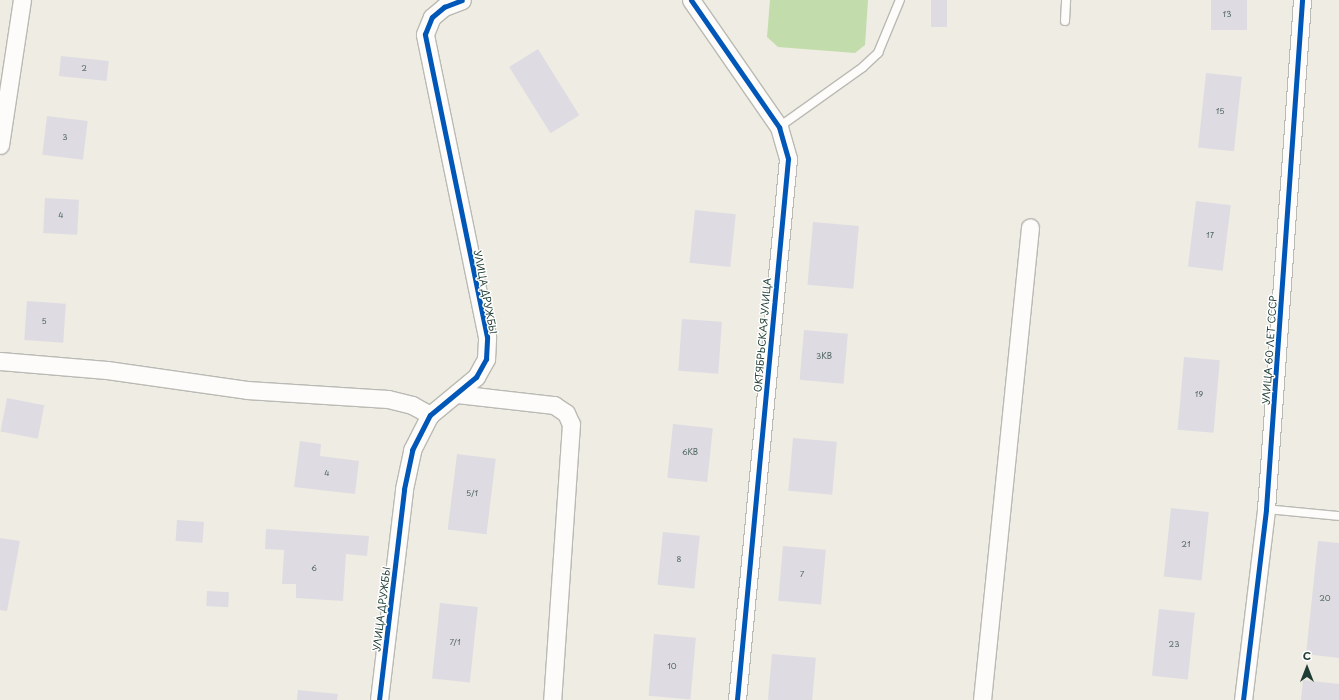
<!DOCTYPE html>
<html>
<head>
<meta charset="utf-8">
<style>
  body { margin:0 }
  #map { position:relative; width:1339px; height:700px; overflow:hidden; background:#efece3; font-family:"Playpen Sans",sans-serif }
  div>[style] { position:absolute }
  .green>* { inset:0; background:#c3dcab }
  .building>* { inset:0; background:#dedce2; transform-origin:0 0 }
  .roads { filter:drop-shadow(1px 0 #babab4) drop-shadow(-1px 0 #babab4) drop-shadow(0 1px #babab4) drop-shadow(0 -1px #babab4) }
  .service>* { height:8px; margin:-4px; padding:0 4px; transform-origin:4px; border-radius:4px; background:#fdfcfb }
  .minor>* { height:17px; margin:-8.5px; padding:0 8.5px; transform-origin:8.5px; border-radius:8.5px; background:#fdfcfb }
  .cycleway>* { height:5px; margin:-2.5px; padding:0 2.5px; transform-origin:2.5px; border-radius:2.5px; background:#0057b8 }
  span { translate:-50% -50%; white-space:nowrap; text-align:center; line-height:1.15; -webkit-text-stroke:3px #fff; paint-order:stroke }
  .number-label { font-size:8px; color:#4f6560 }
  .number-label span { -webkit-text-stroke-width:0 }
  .street-label { font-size:10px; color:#1f3d34 }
  .north { position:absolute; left:1287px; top:648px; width:40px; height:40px; -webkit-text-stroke:3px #fff; paint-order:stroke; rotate:0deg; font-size:11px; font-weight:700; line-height:16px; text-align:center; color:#1f3d34 }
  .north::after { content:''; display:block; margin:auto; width:14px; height:18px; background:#1f3d34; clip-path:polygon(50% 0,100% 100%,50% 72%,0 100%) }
</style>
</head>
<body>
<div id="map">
  <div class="green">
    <i style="clip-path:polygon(770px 0,868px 0,865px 45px,855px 53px,778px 47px,767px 37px)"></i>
  </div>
  <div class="building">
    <i style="left:931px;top:0;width:16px;height:27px"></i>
    <i style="left:1211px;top:0;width:36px;height:30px"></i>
    <i style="left:538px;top:49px;width:78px;height:34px;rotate:58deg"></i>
    <i style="left:61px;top:56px;width:48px;height:20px;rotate:6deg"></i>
    <i style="left:1206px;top:73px;width:36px;height:75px;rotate:6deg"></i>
    <i style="left:47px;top:116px;width:41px;height:39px;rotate:7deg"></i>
    <i style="left:45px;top:198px;width:34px;height:35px;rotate:3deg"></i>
    <i style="left:1196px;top:201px;width:35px;height:66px;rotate:7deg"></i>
    <i style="left:695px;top:210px;width:41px;height:53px;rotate:6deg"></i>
    <i style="left:813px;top:222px;width:46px;height:63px;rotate:5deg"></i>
    <i style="left:27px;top:301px;width:39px;height:39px;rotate:4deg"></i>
    <i style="left:682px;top:319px;width:40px;height:52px;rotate:4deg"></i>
    <i style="left:804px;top:330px;width:44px;height:50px;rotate:5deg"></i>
    <i style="left:1184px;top:357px;width:36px;height:73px;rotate:5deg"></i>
    <i style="left:7px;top:398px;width:38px;height:34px;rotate:11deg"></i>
    <i style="left:673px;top:424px;width:40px;height:54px;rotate:6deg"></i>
    <i style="left:793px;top:438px;width:44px;height:53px;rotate:5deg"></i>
    <i style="clip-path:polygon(300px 441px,321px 444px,320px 456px,359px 461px,355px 494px,294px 487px)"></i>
    <i style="left:457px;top:454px;width:39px;height:76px;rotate:7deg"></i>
    <i style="left:1171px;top:508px;width:38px;height:69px;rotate:6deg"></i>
    <i style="left:177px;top:520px;width:27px;height:21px;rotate:4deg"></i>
    <i style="clip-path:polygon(266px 529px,369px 536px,367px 556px,346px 554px,343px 601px,296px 598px,296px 584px,282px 584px,284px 550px,265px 549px)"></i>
    <i style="left:663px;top:532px;width:37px;height:53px;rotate:6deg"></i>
    <i style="clip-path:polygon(0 538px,20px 541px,7px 611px,0 610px)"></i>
    <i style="clip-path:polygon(1318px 541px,1339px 543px,1339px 658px,1306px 654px)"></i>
    <i style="left:783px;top:546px;width:43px;height:55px;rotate:5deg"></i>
    <i style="left:207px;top:591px;width:22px;height:15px;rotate:3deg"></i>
    <i style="left:440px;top:603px;width:38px;height:76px;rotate:6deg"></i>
    <i style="left:1159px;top:609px;width:36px;height:67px;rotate:6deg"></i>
    <i style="left:654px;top:634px;width:42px;height:62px;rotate:5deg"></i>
    <i style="left:772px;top:654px;width:44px;height:46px;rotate:5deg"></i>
    <i style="clip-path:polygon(1303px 680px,1339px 684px,1339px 700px,1301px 700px)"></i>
    <i style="clip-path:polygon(298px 690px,338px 694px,337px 700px,297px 700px)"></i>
  </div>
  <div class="roads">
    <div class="service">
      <i style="left:1065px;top:21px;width:21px;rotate:-87deg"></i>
      <i style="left:779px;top:127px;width:103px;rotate:-35.5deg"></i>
      <i style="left:863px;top:67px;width:21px;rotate:-43deg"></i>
      <i style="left:878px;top:53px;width:57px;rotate:-67.5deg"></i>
      <i style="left:1266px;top:509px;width:73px;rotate:5.5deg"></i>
    </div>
    <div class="minor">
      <i style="left:691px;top:0;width:155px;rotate:55.3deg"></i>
      <i style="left:779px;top:127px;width:33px;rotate:74deg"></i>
      <i style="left:788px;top:159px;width:543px;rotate:95.39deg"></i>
      <i style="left:0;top:145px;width:147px;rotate:-81.4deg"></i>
      <i style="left:0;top:361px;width:107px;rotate:4.8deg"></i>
      <i style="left:107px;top:370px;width:141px;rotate:8.1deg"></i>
      <i style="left:247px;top:390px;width:141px;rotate:3.7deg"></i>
      <i style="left:388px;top:399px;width:25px;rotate:14deg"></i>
      <i style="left:412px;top:405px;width:21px;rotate:29deg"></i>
      <i style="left:457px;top:394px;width:98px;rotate:6.5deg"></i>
      <i style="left:554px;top:405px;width:14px;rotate:34deg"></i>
      <i style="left:566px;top:413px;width:12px;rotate:66deg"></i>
      <i style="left:571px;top:424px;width:277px;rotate:93.9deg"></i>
      <i style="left:379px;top:700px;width:212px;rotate:-83.2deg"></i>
      <i style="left:404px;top:489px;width:40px;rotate:-78deg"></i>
      <i style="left:412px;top:450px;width:39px;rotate:-63deg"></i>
      <i style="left:430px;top:415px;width:60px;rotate:-39.6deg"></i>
      <i style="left:476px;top:377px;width:21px;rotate:-61deg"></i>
      <i style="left:486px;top:359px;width:22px;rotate:-87deg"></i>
      <i style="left:487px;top:337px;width:309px;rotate:-101.6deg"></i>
      <i style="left:425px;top:34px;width:18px;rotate:-68deg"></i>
      <i style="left:432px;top:17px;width:16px;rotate:-40deg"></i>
      <i style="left:444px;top:7px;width:19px;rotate:-21deg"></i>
      <i style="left:982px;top:700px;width:475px;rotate:-84.2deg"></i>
      <i style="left:1243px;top:700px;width:192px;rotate:-83.1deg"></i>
      <i style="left:1266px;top:509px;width:510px;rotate:-85.95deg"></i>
    </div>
  </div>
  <div class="cycleway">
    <i style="left:691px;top:0;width:155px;rotate:55.3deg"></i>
    <i style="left:779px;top:127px;width:33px;rotate:74deg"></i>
    <i style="left:788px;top:159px;width:543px;rotate:95.39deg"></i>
    <i style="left:379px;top:700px;width:212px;rotate:-83.2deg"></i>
    <i style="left:404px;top:489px;width:40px;rotate:-78deg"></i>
    <i style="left:412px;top:450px;width:39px;rotate:-63deg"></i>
    <i style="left:430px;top:415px;width:60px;rotate:-39.6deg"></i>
    <i style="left:476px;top:377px;width:21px;rotate:-61deg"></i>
    <i style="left:486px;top:359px;width:22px;rotate:-87deg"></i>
    <i style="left:487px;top:337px;width:309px;rotate:-101.6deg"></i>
    <i style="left:425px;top:34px;width:18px;rotate:-68deg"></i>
    <i style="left:432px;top:17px;width:16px;rotate:-40deg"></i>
    <i style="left:444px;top:7px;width:19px;rotate:-21deg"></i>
    <i style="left:1243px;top:700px;width:192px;rotate:-83.1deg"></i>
    <i style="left:1266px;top:509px;width:510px;rotate:-85.95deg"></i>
  </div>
  <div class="number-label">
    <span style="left:1227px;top:15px">13</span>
    <span style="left:84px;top:69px">2</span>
    <span style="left:1220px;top:112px">15</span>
    <span style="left:65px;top:138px">3</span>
    <span style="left:61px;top:216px">4</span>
    <span style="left:1210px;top:236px">17</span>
    <span style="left:44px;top:322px">5</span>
    <span style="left:824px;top:357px">3КВ</span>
    <span style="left:1199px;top:395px">19</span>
    <span style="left:690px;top:453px">6КВ</span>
    <span style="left:327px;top:474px">4</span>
    <span style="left:472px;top:494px">5/1</span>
    <span style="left:1186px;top:545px">21</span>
    <span style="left:679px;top:560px">8</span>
    <span style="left:314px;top:569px">6</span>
    <span style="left:802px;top:575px">7</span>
    <span style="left:1325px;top:599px">20</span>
    <span style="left:455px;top:643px">7/1</span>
    <span style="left:1174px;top:645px">23</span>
    <span style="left:672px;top:667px">10</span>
  </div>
  <div class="street-label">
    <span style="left:486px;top:292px;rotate:79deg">УЛИЦА ДРУЖБЫ</span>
    <span style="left:762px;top:335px;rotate:-85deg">ОКТЯБРЬСКАЯ УЛИЦА</span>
    <span style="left:1269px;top:350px;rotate:-86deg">УЛИЦА 60 ЛЕТ СССР</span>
    <span style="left:381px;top:609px;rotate:-83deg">УЛИЦА ДРУЖБЫ</span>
  </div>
  <div class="north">С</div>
</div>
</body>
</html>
